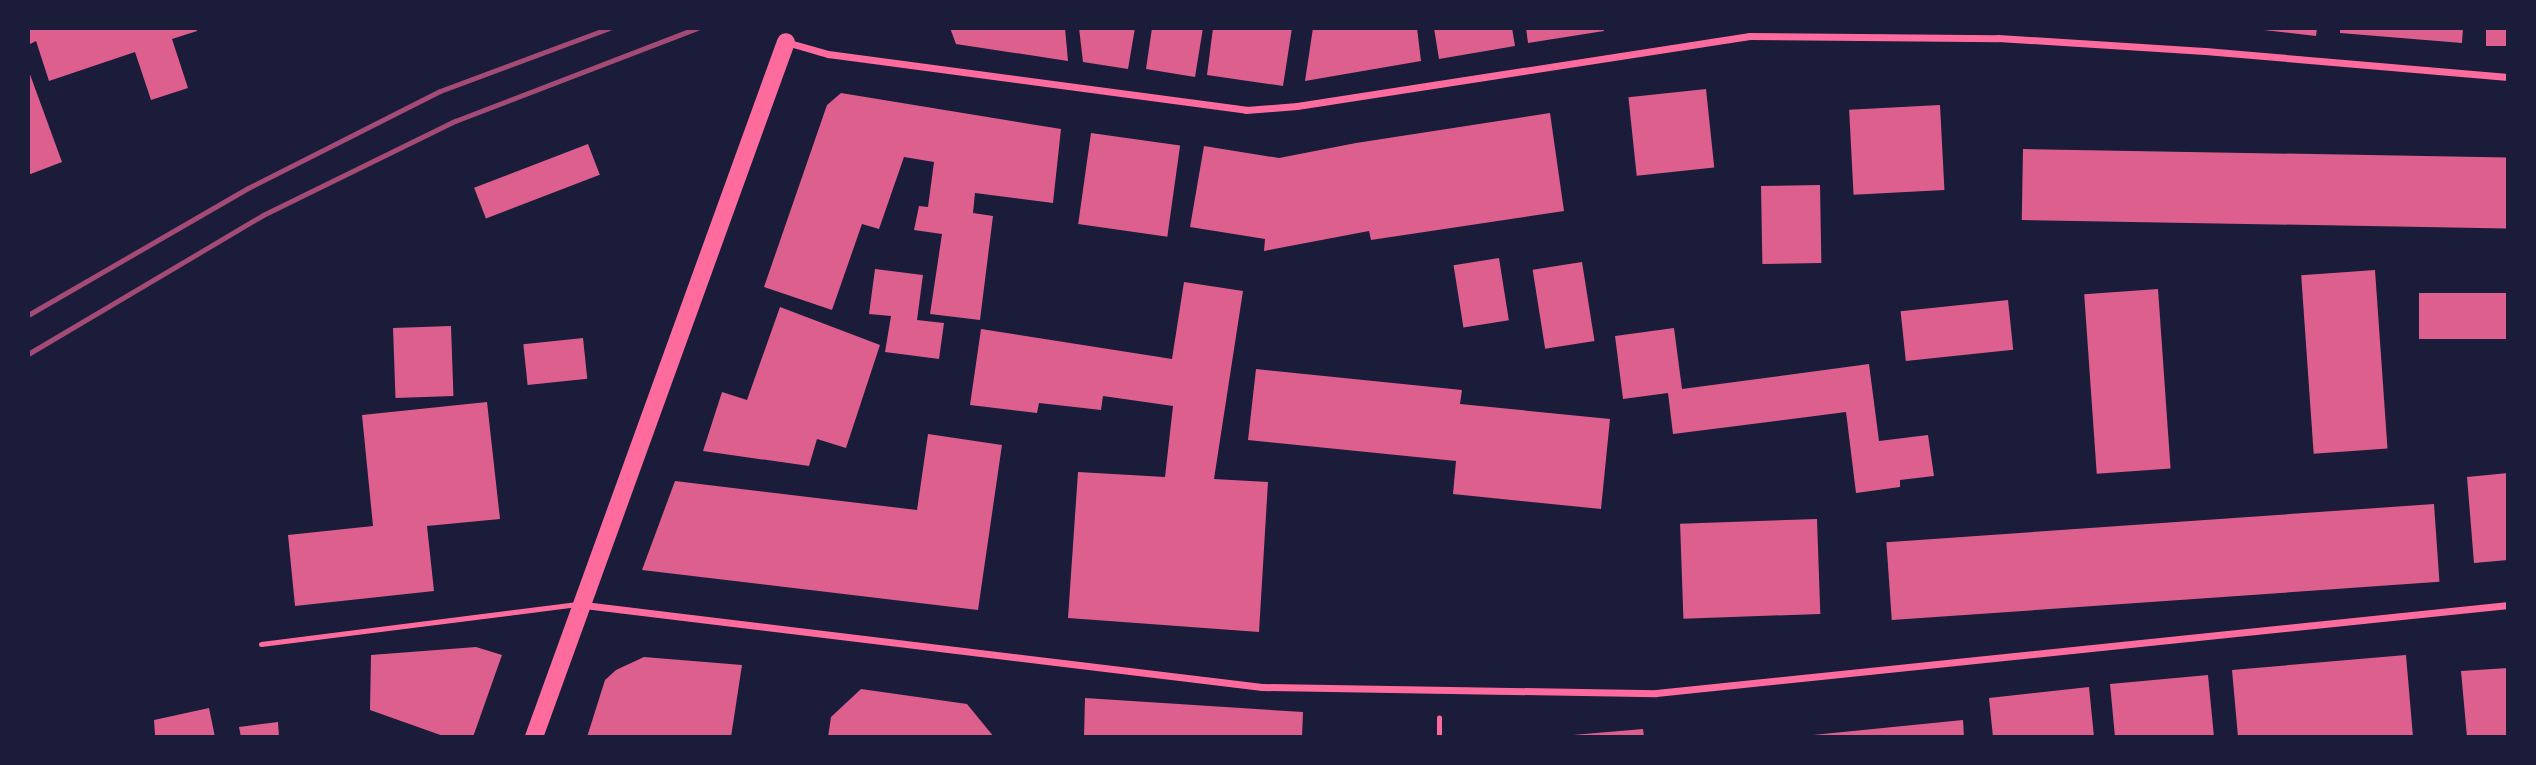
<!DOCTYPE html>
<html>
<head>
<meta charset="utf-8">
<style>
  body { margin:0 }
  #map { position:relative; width:2536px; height:765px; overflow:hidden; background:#1b1b3a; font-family:"PT Sans",sans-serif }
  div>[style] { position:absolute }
  .building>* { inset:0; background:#dd5f8e; transform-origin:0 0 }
  .path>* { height:4.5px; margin:-2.25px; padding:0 2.25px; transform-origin:2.25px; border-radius:2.25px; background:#ff6b9d }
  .service>* { height:5px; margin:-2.5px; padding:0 2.5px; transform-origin:2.5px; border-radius:2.5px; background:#ff6b9d }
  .minor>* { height:7px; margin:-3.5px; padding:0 3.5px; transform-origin:3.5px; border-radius:3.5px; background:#ff6b9d }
  .primary>* { height:18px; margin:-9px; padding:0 9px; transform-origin:9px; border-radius:9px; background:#ff6b9d }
  .rail>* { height:5px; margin:-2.5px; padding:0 2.5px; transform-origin:2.5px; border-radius:2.5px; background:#a44b75 }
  span { translate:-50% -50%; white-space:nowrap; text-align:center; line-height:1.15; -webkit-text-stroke:5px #1b1b3a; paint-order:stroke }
  .frame { position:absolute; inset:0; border:30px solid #1b1b3a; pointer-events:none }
</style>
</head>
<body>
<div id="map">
  <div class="building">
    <i style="clip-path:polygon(28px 28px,196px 28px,197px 31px,172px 39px,188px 88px,151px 100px,135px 52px,49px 81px,36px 41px,28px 45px)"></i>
    <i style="clip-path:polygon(950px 28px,1065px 28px,1068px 61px,956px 44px)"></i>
    <i style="clip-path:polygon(1079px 28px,1135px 28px,1128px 69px,1083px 62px)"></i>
    <i style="clip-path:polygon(1152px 28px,1203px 28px,1195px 77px,1146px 69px)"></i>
    <i style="clip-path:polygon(1213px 28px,1292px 28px,1283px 86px,1207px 75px)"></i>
    <i style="clip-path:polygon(1313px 28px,1417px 28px,1421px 61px,1305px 81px)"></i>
    <i style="clip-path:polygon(1434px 28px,1512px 28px,1515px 46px,1439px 59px)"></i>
    <i style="clip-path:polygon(1526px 28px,1603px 28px,1604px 31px,1528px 43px)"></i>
    <i style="clip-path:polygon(2246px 28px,2317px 28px,2316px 36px)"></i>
    <i style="clip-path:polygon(2340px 28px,2463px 28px,2462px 43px,2340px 33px)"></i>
    <i style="left:2486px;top:28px;width:22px;height:18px"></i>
    <i style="clip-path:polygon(28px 69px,62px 162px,28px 175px)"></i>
    <i style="left:1706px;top:89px;width:79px;height:78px;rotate:84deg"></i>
    <i style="clip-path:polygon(841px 93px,1061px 129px,1053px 203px,975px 193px,973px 213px,993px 216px,980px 320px,930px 314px,942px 234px,914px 230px,919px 206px,928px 207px,934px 162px,904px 157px,879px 229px,862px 224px,832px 310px,764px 287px,827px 105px)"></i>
    <i style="left:1940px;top:105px;width:85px;height:91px;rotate:87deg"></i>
    <i style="clip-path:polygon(1550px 113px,1564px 211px,1371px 240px,1369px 231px,1264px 251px,1265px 239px,1190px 227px,1204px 146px,1279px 158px,1356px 143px)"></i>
    <i style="left:1091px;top:133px;width:90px;height:92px;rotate:8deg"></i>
    <i style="left:588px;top:144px;width:33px;height:122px;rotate:69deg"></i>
    <i style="left:2023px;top:149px;width:485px;height:71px;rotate:1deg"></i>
    <i style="left:1820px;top:185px;width:78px;height:59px;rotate:89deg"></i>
    <i style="left:1499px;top:258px;width:63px;height:46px;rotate:81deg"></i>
    <i style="left:1582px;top:262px;width:80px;height:50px;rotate:81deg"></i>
    <i style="clip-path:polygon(875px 269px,923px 275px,917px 320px,944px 323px,939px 359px,885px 352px,891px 316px,869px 314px)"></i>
    <i style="left:2375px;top:270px;width:179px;height:74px;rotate:86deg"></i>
    <i style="clip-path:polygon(1184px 282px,1243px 291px,1214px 479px,1268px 482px,1259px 632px,1068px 618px,1078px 472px,1165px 477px,1173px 406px,1103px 396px,1101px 410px,1039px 403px,1037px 413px,970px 405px,981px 329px,1172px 359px)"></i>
    <i style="left:2158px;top:289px;width:180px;height:74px;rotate:86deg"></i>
    <i style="left:2508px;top:293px;width:46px;height:89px;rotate:90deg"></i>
    <i style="left:2008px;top:300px;width:50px;height:108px;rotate:84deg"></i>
    <i style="clip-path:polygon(780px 307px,880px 345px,846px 448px,817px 439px,809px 466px,703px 451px,722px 392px,747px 400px)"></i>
    <i style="left:451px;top:326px;width:70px;height:58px;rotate:88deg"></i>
    <i style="clip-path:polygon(1674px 328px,1682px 389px,1869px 364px,1879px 441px,1928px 435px,1934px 476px,1900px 480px,1900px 487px,1856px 493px,1846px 412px,1673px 434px,1668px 393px,1623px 399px,1615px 336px)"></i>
    <i style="left:583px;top:338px;width:41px;height:60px;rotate:84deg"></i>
    <i style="clip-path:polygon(1256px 369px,1462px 390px,1460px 404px,1610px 419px,1601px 509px,1453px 494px,1456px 461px,1248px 440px)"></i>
    <i style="clip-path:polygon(487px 402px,500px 519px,427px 526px,434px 591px,295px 606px,288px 535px,373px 526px,362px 415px)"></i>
    <i style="clip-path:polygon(928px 434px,1002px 445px,978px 610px,642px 570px,675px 481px,917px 510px)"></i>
    <i style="clip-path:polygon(2508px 473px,2508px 560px,2474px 563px,2467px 477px)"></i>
    <i style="left:2434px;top:504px;width:78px;height:549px;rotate:86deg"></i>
    <i style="left:1817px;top:519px;width:95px;height:137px;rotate:88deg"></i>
    <i style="clip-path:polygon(476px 647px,502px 655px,473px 737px,446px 737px,370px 710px,371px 655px)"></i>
    <i style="clip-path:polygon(2406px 655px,2413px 737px,2238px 737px,2232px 670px)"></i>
    <i style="clip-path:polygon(644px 657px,742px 665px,731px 737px,587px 737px,605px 680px,616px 670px)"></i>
    <i style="clip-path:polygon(2508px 668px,2508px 737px,2467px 737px,2461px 671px)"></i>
    <i style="clip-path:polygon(2208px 675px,2214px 737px,2115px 737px,2110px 684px)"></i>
    <i style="clip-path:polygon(2089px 687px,2094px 737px,1993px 737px,1989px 698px)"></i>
    <i style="clip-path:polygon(861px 689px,967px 704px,994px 737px,828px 737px,831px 717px)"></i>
    <i style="clip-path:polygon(1085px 698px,1303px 712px,1302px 737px,1084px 737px)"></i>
    <i style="clip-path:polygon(209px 708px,215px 737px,149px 737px,155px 735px,154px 720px)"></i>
    <i style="clip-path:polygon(1963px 720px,1964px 737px,1813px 737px,1813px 735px)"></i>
    <i style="clip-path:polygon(278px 722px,279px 737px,241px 737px,239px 727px)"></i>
    <i style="clip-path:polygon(1643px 729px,1644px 737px,1573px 737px,1573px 735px)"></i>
  </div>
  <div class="path">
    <i style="left:1439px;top:737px;width:19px;rotate:-90deg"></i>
  </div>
  <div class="service">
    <i style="left:261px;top:644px;width:319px;rotate:-7.2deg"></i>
  </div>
  <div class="minor">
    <i style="left:786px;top:42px;width:44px;rotate:15.9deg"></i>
    <i style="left:828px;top:54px;width:422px;rotate:7.6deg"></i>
    <i style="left:1246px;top:110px;width:51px;rotate:-4.5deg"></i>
    <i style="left:1297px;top:106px;width:458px;rotate:-8.8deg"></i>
    <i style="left:1750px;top:36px;width:248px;rotate:0.5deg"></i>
    <i style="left:1998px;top:38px;width:207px;rotate:3.6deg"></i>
    <i style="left:2205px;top:51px;width:304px;rotate:4.9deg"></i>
    <i style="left:584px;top:605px;width:683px;rotate:6.9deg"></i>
    <i style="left:1262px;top:687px;width:394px;rotate:0.9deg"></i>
    <i style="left:1656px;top:693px;width:857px;rotate:-5.9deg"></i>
  </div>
  <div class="primary">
    <i style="left:534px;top:737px;width:739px;rotate:-70.07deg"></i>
  </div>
  <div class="rail">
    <i style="left:28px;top:315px;width:254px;rotate:-30deg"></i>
    <i style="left:248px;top:188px;width:215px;rotate:-26.8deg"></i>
    <i style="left:440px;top:91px;width:180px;rotate:-20.4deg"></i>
    <i style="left:28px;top:354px;width:273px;rotate:-30.6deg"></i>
    <i style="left:263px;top:215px;width:214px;rotate:-26.1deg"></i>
    <i style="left:455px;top:121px;width:259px;rotate:-21deg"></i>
  </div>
  <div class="frame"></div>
</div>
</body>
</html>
